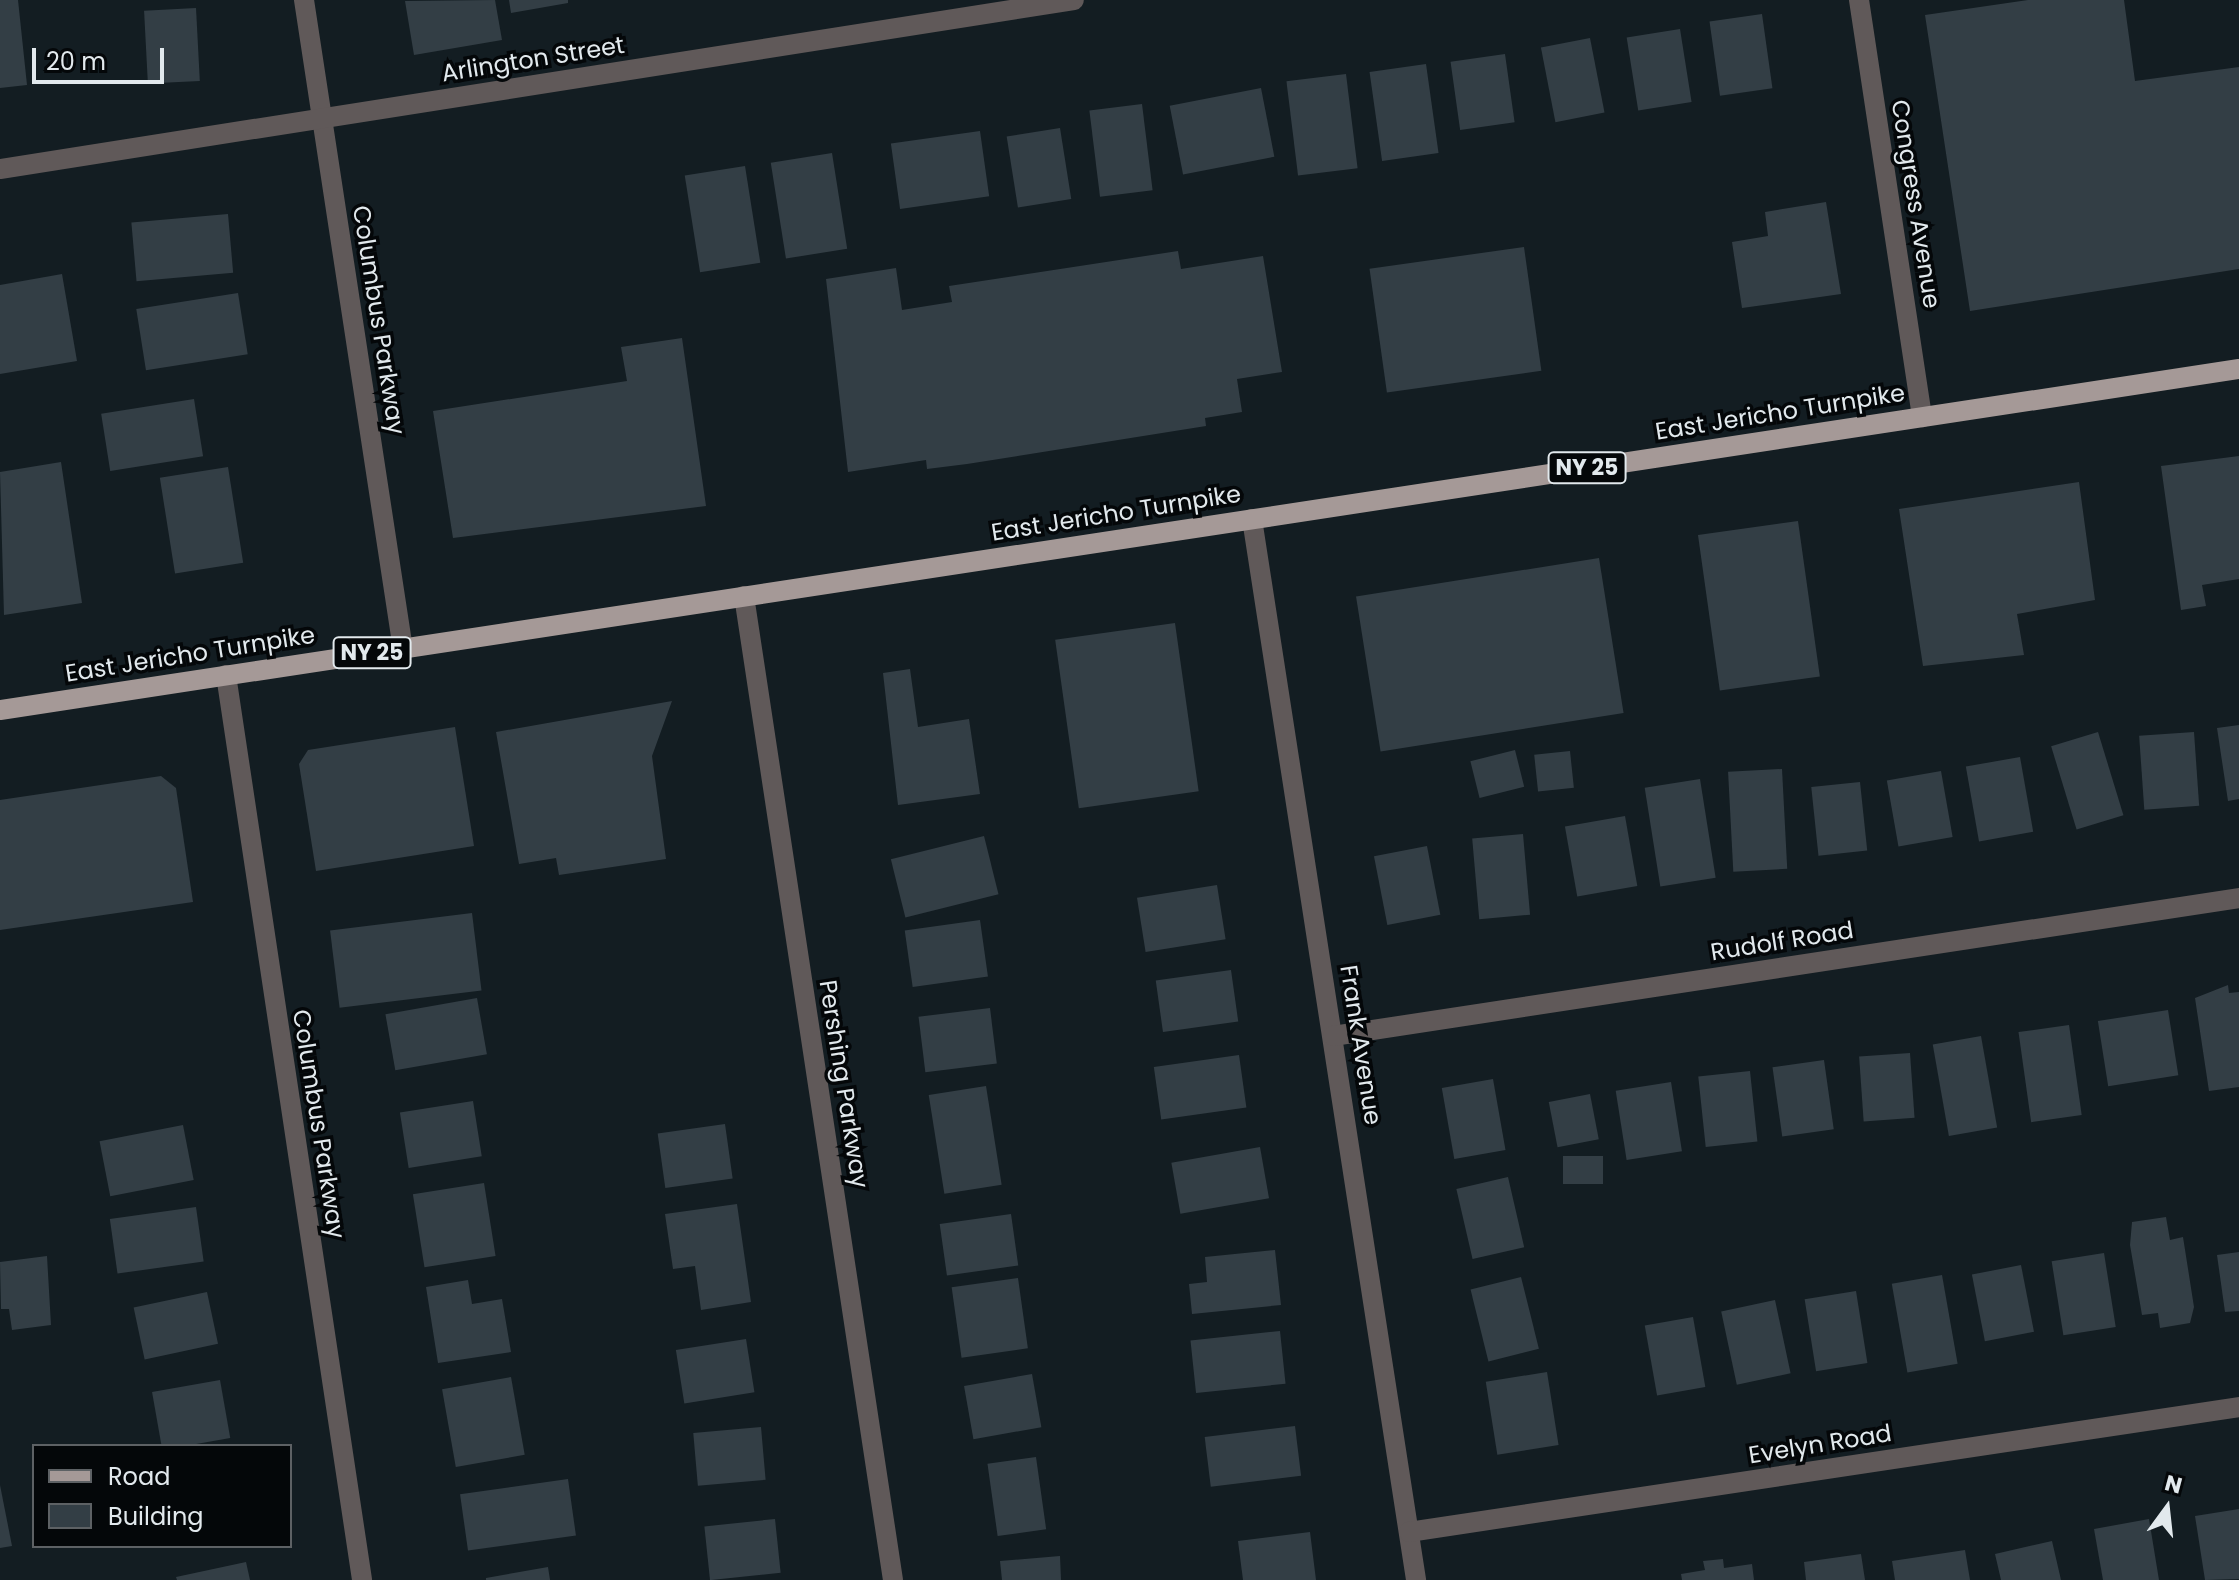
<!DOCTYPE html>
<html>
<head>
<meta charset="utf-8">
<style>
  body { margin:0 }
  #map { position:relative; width:2239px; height:1580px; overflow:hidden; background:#131d22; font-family:Poppins,sans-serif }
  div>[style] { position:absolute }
  .building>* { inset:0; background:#333e45; transform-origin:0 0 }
  .street>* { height:20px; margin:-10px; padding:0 10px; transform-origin:10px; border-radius:10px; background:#605959 }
  .primary>* { height:20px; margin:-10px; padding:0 10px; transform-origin:10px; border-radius:10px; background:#a59997 }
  span { translate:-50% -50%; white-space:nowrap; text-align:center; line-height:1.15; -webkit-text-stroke:7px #040709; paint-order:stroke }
  .shield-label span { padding:2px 6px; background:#040709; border:2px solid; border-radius:6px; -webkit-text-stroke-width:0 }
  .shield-label { font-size:22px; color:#e2e9ed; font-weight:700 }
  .street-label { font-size:24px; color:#e2e9ed }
  .legend { position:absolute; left:32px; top:1444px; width:260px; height:104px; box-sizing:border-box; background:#040709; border:2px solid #5d6164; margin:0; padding:10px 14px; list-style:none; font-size:24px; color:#e2e9ed }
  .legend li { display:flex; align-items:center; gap:16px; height:40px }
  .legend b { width:40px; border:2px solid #5d6164 }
  .north { position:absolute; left:2127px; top:1468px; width:80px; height:80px; -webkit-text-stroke:6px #040709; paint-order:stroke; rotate:15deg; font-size:22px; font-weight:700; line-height:32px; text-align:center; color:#e2e9ed }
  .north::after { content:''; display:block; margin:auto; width:28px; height:36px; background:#e2e9ed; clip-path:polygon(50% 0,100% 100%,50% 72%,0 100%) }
  .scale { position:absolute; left:32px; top:48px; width:132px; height:36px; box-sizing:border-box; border:4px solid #e2e9ed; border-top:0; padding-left:10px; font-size:24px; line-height:28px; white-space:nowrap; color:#e2e9ed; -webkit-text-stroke:6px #040709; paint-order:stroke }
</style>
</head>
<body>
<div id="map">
  <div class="building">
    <i style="clip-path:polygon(0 0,18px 0,27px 85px,0 88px)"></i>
    <i style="clip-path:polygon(495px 0,502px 40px,414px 55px,405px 1px)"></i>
    <i style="clip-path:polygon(509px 0,568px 0,568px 3px,511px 13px)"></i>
    <i style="clip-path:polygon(2028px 0,2124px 0,2135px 81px,2239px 67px,2239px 269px,1970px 311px,1925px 15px)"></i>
    <i style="left:196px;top:8px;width:73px;height:52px;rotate:87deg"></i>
    <i style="left:1762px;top:14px;width:75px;height:53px;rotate:82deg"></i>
    <i style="left:1680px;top:29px;width:74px;height:54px;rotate:81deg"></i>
    <i style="left:1590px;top:38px;width:76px;height:50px;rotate:79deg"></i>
    <i style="left:1505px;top:54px;width:69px;height:55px;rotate:82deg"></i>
    <i style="left:1426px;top:64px;width:90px;height:57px;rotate:82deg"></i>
    <i style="left:1346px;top:74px;width:95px;height:60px;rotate:83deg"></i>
    <i style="left:1261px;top:88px;width:70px;height:93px;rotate:79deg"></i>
    <i style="left:1142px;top:104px;width:87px;height:53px;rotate:83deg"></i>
    <i style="left:1060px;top:128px;width:72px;height:54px;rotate:81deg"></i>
    <i style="left:980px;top:131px;width:66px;height:90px;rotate:82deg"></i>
    <i style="left:832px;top:153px;width:97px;height:62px;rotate:81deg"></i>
    <i style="left:745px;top:166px;width:98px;height:61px;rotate:81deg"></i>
    <i style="clip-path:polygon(1826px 202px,1841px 294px,1742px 308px,1732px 242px,1768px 236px,1765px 212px)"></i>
    <i style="left:228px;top:214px;width:59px;height:97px;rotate:85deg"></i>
    <i style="left:1524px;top:247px;width:125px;height:156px;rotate:82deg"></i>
    <i style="clip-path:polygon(1178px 251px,1181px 269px,1263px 256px,1282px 372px,1237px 379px,1242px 412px,1205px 418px,1206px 426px,967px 464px,927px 469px,926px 460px,848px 472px,826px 279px,896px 268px,902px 310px,952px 302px,949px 286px)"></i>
    <i style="clip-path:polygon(62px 274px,77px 361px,0 374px,0 285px)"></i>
    <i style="left:238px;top:293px;width:62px;height:103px;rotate:81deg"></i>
    <i style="clip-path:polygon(682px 338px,706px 506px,453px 538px,433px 411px,627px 381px,621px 347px)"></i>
    <i style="left:194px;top:399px;width:58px;height:94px;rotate:81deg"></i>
    <i style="clip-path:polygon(2239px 456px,2239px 579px,2202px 585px,2206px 606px,2181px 610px,2161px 466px)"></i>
    <i style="clip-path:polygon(61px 462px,82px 603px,4px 615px,0 472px)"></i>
    <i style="left:228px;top:467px;width:97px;height:69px;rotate:81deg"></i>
    <i style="clip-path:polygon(2079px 482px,2095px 600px,2017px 614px,2024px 655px,1923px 666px,1899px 509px)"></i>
    <i style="left:1798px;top:521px;width:157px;height:101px;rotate:82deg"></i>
    <i style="left:1599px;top:558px;width:157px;height:246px;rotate:81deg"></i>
    <i style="left:1175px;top:623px;width:170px;height:121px;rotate:82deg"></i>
    <i style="clip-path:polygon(910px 669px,918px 727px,969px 719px,980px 794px,898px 805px,883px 673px)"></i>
    <i style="clip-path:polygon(672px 701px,652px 756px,666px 859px,559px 875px,556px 858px,519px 864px,496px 732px)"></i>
    <i style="clip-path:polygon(2239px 725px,2239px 799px,2228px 801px,2217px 728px)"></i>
    <i style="clip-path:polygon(455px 727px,474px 846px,316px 871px,299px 764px,308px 750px)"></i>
    <i style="left:2098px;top:732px;width:87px;height:49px;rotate:73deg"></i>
    <i style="left:2194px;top:732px;width:74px;height:55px;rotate:86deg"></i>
    <i style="left:1515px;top:750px;width:38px;height:46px;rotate:76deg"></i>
    <i style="left:1570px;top:751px;width:37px;height:36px;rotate:84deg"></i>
    <i style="left:2020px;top:757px;width:76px;height:55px;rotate:80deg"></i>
    <i style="left:1782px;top:769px;width:100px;height:54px;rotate:87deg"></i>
    <i style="left:1941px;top:771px;width:67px;height:55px;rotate:80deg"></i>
    <i style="clip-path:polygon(161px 776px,176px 788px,193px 902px,0 930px,0 800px)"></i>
    <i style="left:1700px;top:779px;width:100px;height:56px;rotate:81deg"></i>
    <i style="left:1860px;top:782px;width:69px;height:49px;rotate:84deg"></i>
    <i style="left:1625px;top:816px;width:71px;height:61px;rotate:80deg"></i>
    <i style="left:1523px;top:834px;width:81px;height:51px;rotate:85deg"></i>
    <i style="left:984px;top:836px;width:60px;height:96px;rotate:76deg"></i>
    <i style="left:1427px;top:846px;width:70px;height:54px;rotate:79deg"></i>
    <i style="left:1217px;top:885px;width:55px;height:81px;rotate:81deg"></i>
    <i style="left:472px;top:913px;width:78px;height:143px;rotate:83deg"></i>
    <i style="left:980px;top:920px;width:57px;height:76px;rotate:82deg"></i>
    <i style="left:1231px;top:970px;width:52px;height:76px;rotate:82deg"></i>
    <i style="clip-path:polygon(2228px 985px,2229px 993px,2239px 992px,2239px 1087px,2209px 1091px,2195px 998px)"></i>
    <i style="left:477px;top:998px;width:57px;height:93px;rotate:80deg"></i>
    <i style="left:990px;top:1008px;width:56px;height:72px;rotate:83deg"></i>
    <i style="left:2168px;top:1010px;width:66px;height:71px;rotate:81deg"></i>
    <i style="left:2069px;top:1025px;width:91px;height:51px;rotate:82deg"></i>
    <i style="left:1981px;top:1036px;width:93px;height:49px;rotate:80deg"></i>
    <i style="left:1910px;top:1053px;width:65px;height:51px;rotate:86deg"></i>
    <i style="left:1239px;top:1055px;width:53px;height:86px;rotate:82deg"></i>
    <i style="left:1824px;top:1060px;width:70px;height:52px;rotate:82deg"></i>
    <i style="left:1750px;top:1071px;width:71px;height:52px;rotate:84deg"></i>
    <i style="left:1493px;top:1079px;width:72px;height:52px;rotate:80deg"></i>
    <i style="left:1671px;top:1082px;width:70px;height:56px;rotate:81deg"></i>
    <i style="left:986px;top:1086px;width:100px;height:58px;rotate:81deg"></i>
    <i style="left:1590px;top:1094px;width:46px;height:42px;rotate:79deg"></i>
    <i style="left:473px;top:1101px;width:56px;height:74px;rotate:81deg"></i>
    <i style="left:725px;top:1124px;width:55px;height:68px;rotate:82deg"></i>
    <i style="left:183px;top:1125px;width:56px;height:85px;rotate:79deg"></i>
    <i style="left:1260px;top:1147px;width:52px;height:90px;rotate:80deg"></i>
    <i style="left:1563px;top:1156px;width:40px;height:28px"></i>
    <i style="left:1508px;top:1177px;width:72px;height:53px;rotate:77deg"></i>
    <i style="left:484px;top:1183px;width:74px;height:72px;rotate:81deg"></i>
    <i style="clip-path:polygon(737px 1204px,751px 1302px,701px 1310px,695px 1266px,673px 1269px,665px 1214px)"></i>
    <i style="left:196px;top:1207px;width:55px;height:87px;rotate:82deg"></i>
    <i style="left:1011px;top:1214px;width:52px;height:72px;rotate:82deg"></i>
    <i style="clip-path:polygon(2166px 1217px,2170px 1240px,2183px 1237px,2194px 1307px,2190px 1323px,2160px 1328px,2158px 1313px,2142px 1315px,2130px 1245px,2132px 1222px)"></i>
    <i style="clip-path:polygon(1275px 1250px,1281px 1305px,1192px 1314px,1189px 1284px,1207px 1282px,1205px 1257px)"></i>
    <i style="clip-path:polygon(2239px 1252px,2239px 1311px,2225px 1312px,2217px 1255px)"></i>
    <i style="left:2104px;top:1253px;width:75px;height:53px;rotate:81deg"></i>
    <i style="clip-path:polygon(47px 1256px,51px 1325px,12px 1330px,9px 1309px,1px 1309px,0 1262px)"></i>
    <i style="left:2021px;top:1265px;width:68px;height:50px;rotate:79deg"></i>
    <i style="left:1942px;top:1275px;width:90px;height:51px;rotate:80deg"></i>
    <i style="left:1521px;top:1277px;width:74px;height:52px;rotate:76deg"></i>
    <i style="left:1018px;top:1278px;width:71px;height:67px;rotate:82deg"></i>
    <i style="clip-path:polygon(468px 1280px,472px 1304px,502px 1299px,511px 1352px,438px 1363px,426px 1287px)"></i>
    <i style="left:1856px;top:1291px;width:73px;height:52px;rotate:81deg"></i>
    <i style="left:207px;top:1292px;width:53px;height:75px;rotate:78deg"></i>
    <i style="left:1775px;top:1300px;width:75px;height:55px;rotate:78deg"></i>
    <i style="left:1693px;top:1317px;width:71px;height:49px;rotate:80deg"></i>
    <i style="left:1280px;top:1331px;width:53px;height:90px;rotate:84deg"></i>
    <i style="left:746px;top:1339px;width:54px;height:71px;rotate:81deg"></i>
    <i style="left:1547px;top:1372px;width:74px;height:62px;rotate:81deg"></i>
    <i style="left:1032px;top:1374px;width:54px;height:69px;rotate:80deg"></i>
    <i style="left:511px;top:1377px;width:79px;height:70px;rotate:80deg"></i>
    <i style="left:220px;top:1380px;width:59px;height:69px;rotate:80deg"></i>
    <i style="left:1295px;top:1426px;width:50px;height:91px;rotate:83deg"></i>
    <i style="left:761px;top:1427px;width:53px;height:68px;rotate:85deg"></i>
    <i style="left:1036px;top:1457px;width:73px;height:49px;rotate:82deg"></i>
    <i style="left:568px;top:1479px;width:57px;height:109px;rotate:82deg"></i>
    <i style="clip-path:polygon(0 1485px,12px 1546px,0 1548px)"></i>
    <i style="clip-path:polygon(2239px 1509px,2239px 1579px,2205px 1580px,2195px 1516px)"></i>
    <i style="left:775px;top:1519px;width:54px;height:71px;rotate:84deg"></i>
    <i style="clip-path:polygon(2149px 1519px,2159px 1580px,2103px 1580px,2094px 1529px)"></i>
    <i style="clip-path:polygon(1310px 1532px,1316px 1580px,1243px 1580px,1238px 1541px)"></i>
    <i style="clip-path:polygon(2052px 1541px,2061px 1580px,2001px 1580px,1995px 1554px)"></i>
    <i style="clip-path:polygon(1965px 1550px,1970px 1580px,1895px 1580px,1892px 1561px)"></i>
    <i style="clip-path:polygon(1861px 1554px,1865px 1580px,1806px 1580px,1804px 1562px)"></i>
    <i style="clip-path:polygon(1060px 1556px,1061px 1580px,1002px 1580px,1000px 1561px)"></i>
    <i style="clip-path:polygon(1723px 1559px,1724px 1568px,1752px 1564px,1754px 1580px,1682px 1580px,1681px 1574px,1705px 1570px,1703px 1561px)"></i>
    <i style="clip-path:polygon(246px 1562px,250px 1580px,177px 1580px,176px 1577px)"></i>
    <i style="clip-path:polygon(548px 1567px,550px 1580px,486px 1580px,486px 1578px)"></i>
  </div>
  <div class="street">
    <i style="left:304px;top:0;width:657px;rotate:81.33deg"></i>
    <i style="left:1859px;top:0;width:422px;rotate:81.4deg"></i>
    <i style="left:0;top:169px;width:1087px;rotate:-8.94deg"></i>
    <i style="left:1252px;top:519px;width:1074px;rotate:81.21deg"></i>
    <i style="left:744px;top:596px;width:995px;rotate:81.39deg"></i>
    <i style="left:226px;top:675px;width:915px;rotate:81.45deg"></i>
    <i style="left:1333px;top:1036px;width:916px;rotate:-8.66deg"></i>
    <i style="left:1409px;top:1532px;width:839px;rotate:-8.56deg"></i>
  </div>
  <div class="primary">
    <i style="left:0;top:710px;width:2265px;rotate:-8.66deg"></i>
  </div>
  <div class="shield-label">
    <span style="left:1587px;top:468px">NY 25</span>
    <span style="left:372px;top:653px">NY 25</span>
  </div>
  <div class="street-label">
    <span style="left:533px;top:59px;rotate:-9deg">Arlington Street</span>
    <span style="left:1916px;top:204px;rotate:81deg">Congress Avenue</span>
    <span style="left:379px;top:320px;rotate:81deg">Columbus Parkway</span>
    <span style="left:1780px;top:412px;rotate:-9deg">East Jericho Turnpike</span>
    <span style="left:1116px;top:513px;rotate:-9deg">East Jericho Turnpike</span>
    <span style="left:190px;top:654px;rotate:-9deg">East Jericho Turnpike</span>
    <span style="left:1782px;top:941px;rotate:-9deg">Rudolf Road</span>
    <span style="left:1361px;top:1045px;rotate:81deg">Frank Avenue</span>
    <span style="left:844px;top:1084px;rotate:81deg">Pershing Parkway</span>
    <span style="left:319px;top:1124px;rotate:81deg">Columbus Parkway</span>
    <span style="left:1820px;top:1444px;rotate:-9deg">Evelyn Road</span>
  </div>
  <ul class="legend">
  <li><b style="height:10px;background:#a59997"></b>Road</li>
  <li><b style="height:22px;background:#333e45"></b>Building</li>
  </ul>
  <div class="north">N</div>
  <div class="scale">20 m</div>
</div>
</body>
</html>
